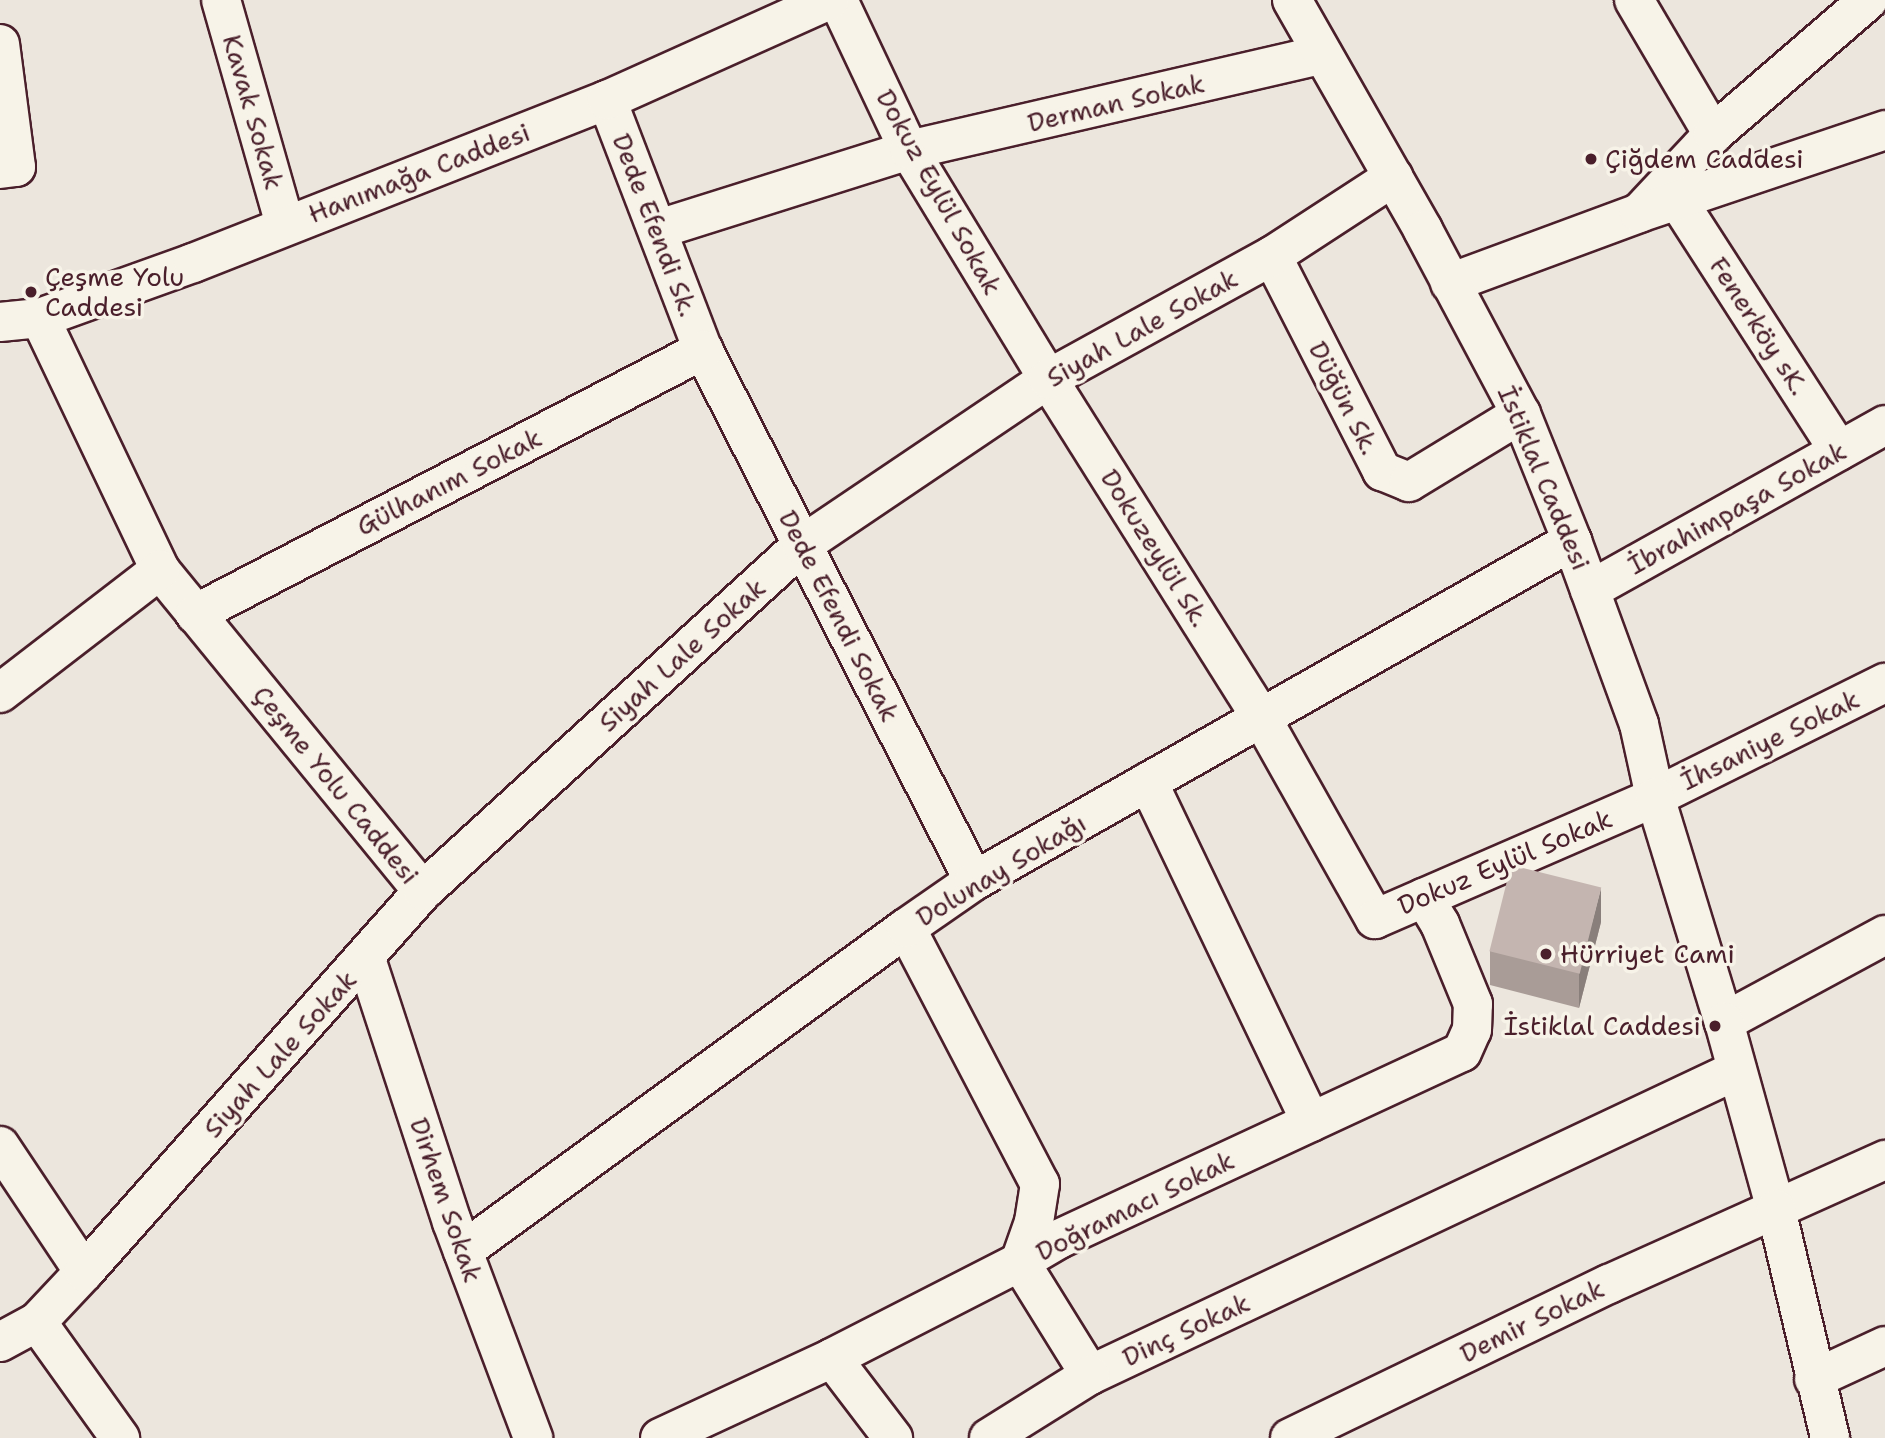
<!DOCTYPE html>
<html>
<head>
<meta charset="utf-8">
<style>
  body { margin:0 }
  #map { position:relative; width:1885px; height:1438px; overflow:hidden; background:#ece6dd; font-family:"Shantell Sans",sans-serif }
  div>[style] { position:absolute }
  .roads { filter:drop-shadow(2px 0 #4a1f2b) drop-shadow(-2px 0 #4a1f2b) drop-shadow(0 2px #4a1f2b) drop-shadow(0 -2px #4a1f2b) }
  .minor>* { height:38px; margin:-19px; padding:0 19px; transform-origin:19px; border-radius:19px; background:#f7f3e8 }
  .major>* { height:38px; margin:-19px; padding:0 19px; transform-origin:19px; border-radius:19px; background:#f7f3e8 }
  .wall>* { inset:0; background:#a99c97 }
  .shaded-wall>* { inset:0; background:#897f7b }
  .building>* { inset:0; background:#c4b5b0; transform-origin:0 0 }
  .dots>* { width:19px; height:19px; translate:-50% -50%; box-sizing:border-box; border:4px solid #f7f3e8; border-radius:50% }
  span { translate:-50% -50%; white-space:nowrap; text-align:center; line-height:1.15; -webkit-text-stroke:7px #f7f3e8; paint-order:stroke }
  .street-label { font-size:26px; color:#4a1f2b }
  .poi-label { font-size:26px; color:#4a1f2b }
  .left { translate:0 -50%; text-align:left }
  .right { translate:-100% -50%; text-align:right }
</style>
</head>
<body>
<div id="map">
  <div class="roads">
    <div class="minor">
      <i style="left:221px;top:0;width:233px;rotate:74.1deg"></i>
      <i style="left:838px;top:0;width:166px;rotate:64.7deg"></i>
      <i style="left:909px;top:150px;width:268px;rotate:58.7deg"></i>
      <i style="left:1048px;top:379px;width:400px;rotate:57.8deg"></i>
      <i style="left:1261px;top:717px;width:232px;rotate:60.6deg"></i>
      <i style="left:1375px;top:919px;width:305px;rotate:-23.5deg"></i>
      <i style="left:1655px;top:797px;width:257px;rotate:-26.4deg"></i>
      <i style="left:1634px;top:0;width:156px;rotate:59.5deg"></i>
      <i style="left:0;top:44px;width:124px;rotate:82.6deg"></i>
      <i style="left:16px;top:167px;width:16px;rotate:173deg"></i>
      <i style="left:607px;top:100px;width:268px;rotate:69deg"></i>
      <i style="left:703px;top:350px;width:596px;rotate:62.96deg"></i>
      <i style="left:1678px;top:201px;width:297px;rotate:57.2deg"></i>
      <i style="left:1642px;top:210px;width:104px;rotate:-46.9deg"></i>
      <i style="left:1713px;top:134px;width:205px;rotate:-40.8deg"></i>
      <i style="left:659px;top:229px;width:262px;rotate:-17.5deg"></i>
      <i style="left:909px;top:150px;width:424px;rotate:-13deg"></i>
      <i style="left:1272px;top:256px;width:242px;rotate:62.9deg"></i>
      <i style="left:1382px;top:471px;width:29px;rotate:22deg"></i>
      <i style="left:1409px;top:482px;width:131px;rotate:-31.3deg"></i>
      <i style="left:1450px;top:283px;width:202px;rotate:-20.3deg"></i>
      <i style="left:1639px;top:213px;width:260px;rotate:-18.6deg"></i>
      <i style="left:40px;top:318px;width:279px;rotate:64.5deg"></i>
      <i style="left:160px;top:570px;width:415px;rotate:50.7deg"></i>
      <i style="left:0;top:322px;width:40px;rotate:-5.7deg"></i>
      <i style="left:40px;top:318px;width:163px;rotate:-19.8deg"></i>
      <i style="left:193px;top:263px;width:445px;rotate:-21.5deg"></i>
      <i style="left:607px;top:100px;width:244px;rotate:-24.2deg"></i>
      <i style="left:1590px;top:590px;width:338px;rotate:-29.2deg"></i>
      <i style="left:195px;top:614px;width:573px;rotate:-27.46deg"></i>
      <i style="left:0;top:693px;width:202px;rotate:-37.6deg"></i>
      <i style="left:1148px;top:782px;width:377px;rotate:64.4deg"></i>
      <i style="left:906px;top:928px;width:289px;rotate:62.4deg"></i>
      <i style="left:1040px;top:1184px;width:38px;rotate:99deg"></i>
      <i style="left:1034px;top:1222px;width:42px;rotate:109.3deg"></i>
      <i style="left:1020px;top:1262px;width:133px;rotate:58.2deg"></i>
      <i style="left:1090px;top:1375px;width:713px;rotate:-25.24deg"></i>
      <i style="left:366px;top:959px;width:277px;rotate:71.9deg"></i>
      <i style="left:452px;top:1222px;width:231px;rotate:69.4deg"></i>
      <i style="left:1724px;top:1022px;width:183px;rotate:-28.4deg"></i>
      <i style="left:0;top:1146px;width:151px;rotate:56.3deg"></i>
      <i style="left:463px;top:1251px;width:548px;rotate:-36.1deg"></i>
      <i style="left:906px;top:928px;width:83px;rotate:-34.7deg"></i>
      <i style="left:974px;top:881px;width:688px;rotate:-29.62deg"></i>
      <i style="left:37px;top:1322px;width:143px;rotate:54.4deg"></i>
      <i style="left:0;top:1342px;width:42px;rotate:-28.4deg"></i>
      <i style="left:37px;top:1322px;width:69px;rotate:-46.8deg"></i>
      <i style="left:84px;top:1272px;width:510px;rotate:-48.34deg"></i>
      <i style="left:423px;top:891px;width:513px;rotate:-42.39deg"></i>
      <i style="left:802px;top:545px;width:297px;rotate:-34deg"></i>
      <i style="left:1048px;top:379px;width:256px;rotate:-28.8deg"></i>
      <i style="left:1272px;top:256px;width:145px;rotate:-33.1deg"></i>
      <i style="left:832px;top:1358px;width:101px;rotate:52.7deg"></i>
      <i style="left:1814px;top:1379px;width:78px;rotate:-24.9deg"></i>
      <i style="left:660px;top:1438px;width:190px;rotate:-24.9deg"></i>
      <i style="left:832px;top:1358px;width:211px;rotate:-27.1deg"></i>
      <i style="left:1020px;top:1262px;width:45px;rotate:-30.5deg"></i>
      <i style="left:1059px;top:1239px;width:444px;rotate:-24.9deg"></i>
      <i style="left:1462px;top:1052px;width:24px;rotate:-66deg"></i>
      <i style="left:1472px;top:1030px;width:26px;rotate:-88deg"></i>
      <i style="left:1473px;top:1004px;width:87px;rotate:-112.4deg"></i>
      <i style="left:1440px;top:924px;width:31px;rotate:-121deg"></i>
      <i style="left:989px;top:1438px;width:119px;rotate:-32deg"></i>
      <i style="left:1290px;top:1438px;width:354px;rotate:-25.8deg"></i>
      <i style="left:1609px;top:1284px;width:303px;rotate:-24.2deg"></i>
    </div>
    <div class="major">
      <i style="left:1292px;top:0;width:265px;rotate:60.3deg"></i>
      <i style="left:1423px;top:230px;width:208px;rotate:62deg"></i>
      <i style="left:1521px;top:414px;width:137px;rotate:68.1deg"></i>
      <i style="left:1572px;top:541px;width:195px;rotate:69.9deg"></i>
      <i style="left:1639px;top:724px;width:75px;rotate:77.6deg"></i>
      <i style="left:1655px;top:797px;width:235px;rotate:73deg"></i>
      <i style="left:1724px;top:1022px;width:194px;rotate:74.5deg"></i>
      <i style="left:1776px;top:1209px;width:235px;rotate:76.7deg"></i>
    </div>
  </div>
  <div class="wall">
    <i style="clip-path:polygon(1601px 922px,1579px 1008px,1490px 985px,1490px 951px)"></i>
  </div>
  <div class="shaded-wall">
    <i style="clip-path:polygon(1601px 888px,1601px 922px,1579px 1008px,1579px 973px)"></i>
  </div>
  <div class="building">
    <i style="left:1511px;top:865px;width:93px;height:89px;rotate:14deg"></i>
  </div>
  <div class="dots">
    <i style="left:1591px;top:159px;background:#4a1f2b"></i>
    <i style="left:31px;top:292px;background:#4a1f2b"></i>
    <i style="left:1546px;top:954px;background:#4a1f2b"></i>
    <i style="left:1715px;top:1026px;background:#4a1f2b"></i>
  </div>
  <div class="street-label">
    <span style="left:1116px;top:103px;rotate:-13deg">Derman Sokak</span>
    <span style="left:253px;top:112px;rotate:74deg">Kavak Sokak</span>
    <span style="left:419px;top:173px;rotate:-21deg">Hanımağa Caddesi</span>
    <span style="left:939px;top:192px;rotate:61deg">Dokuz Eylül Sokak</span>
    <span style="left:655px;top:225px;rotate:69deg">Dede Efendi Sk.</span>
    <span style="left:1759px;top:326px;rotate:57deg">Fenerköy sK.</span>
    <span style="left:1142px;top:328px;rotate:-29deg">Siyah Lale Sokak</span>
    <span style="left:1344px;top:398px;rotate:63deg">Düğün Sk.</span>
    <span style="left:1544px;top:478px;rotate:67deg">İstiklal Caddesi</span>
    <span style="left:449px;top:482px;rotate:-27deg">Gülhanım Sokak</span>
    <span style="left:1737px;top:508px;rotate:-29deg">İbrahimpaşa Sokak</span>
    <span style="left:1155px;top:548px;rotate:58deg">Dokuzeylül Sk.</span>
    <span style="left:839px;top:616px;rotate:63deg">Dede Efendi Sokak</span>
    <span style="left:682px;top:655px;rotate:-42deg">Siyah Lale Sokak</span>
    <span style="left:1770px;top:740px;rotate:-26deg">İhsaniye Sokak</span>
    <span style="left:336px;top:785px;rotate:51deg">Çeşme Yolu Caddesi</span>
    <span style="left:1505px;top:862px;rotate:-23deg">Dokuz Eylül Sokak</span>
    <span style="left:1001px;top:870px;rotate:-31deg">Dolunay Sokağı</span>
    <span style="left:280px;top:1054px;rotate:-48deg">Siyah Lale Sokak</span>
    <span style="left:446px;top:1200px;rotate:71deg">Dirhem Sokak</span>
    <span style="left:1135px;top:1206px;rotate:-26deg">Doğramacı Sokak</span>
    <span style="left:1532px;top:1321px;rotate:-26deg">Demir Sokak</span>
    <span style="left:1186px;top:1330px;rotate:-25deg">Dinç Sokak</span>
  </div>
  <div class="poi-label">
    <span class="left" style="left:1605px;top:159px">Çiğdem Caddesi</span>
    <span class="left" style="left:45px;top:292px">Çeşme Yolu<br>Caddesi</span>
    <span class="left" style="left:1560px;top:954px">Hürriyet Cami</span>
    <span class="right" style="left:1701px;top:1026px">İstiklal Caddesi</span>
  </div>
</div>
</body>
</html>
